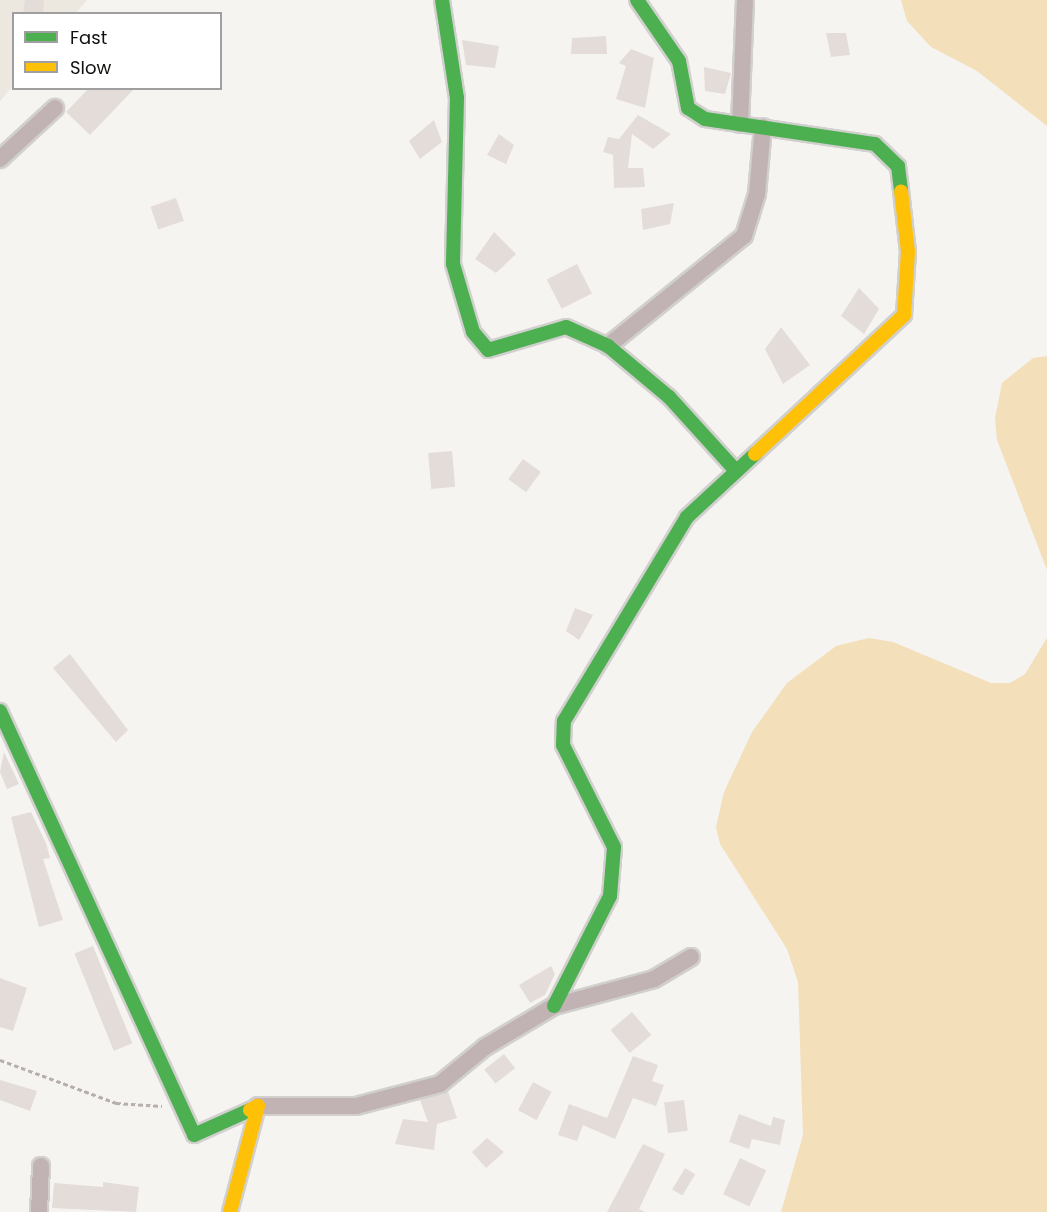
<!DOCTYPE html>
<html>
<head>
<meta charset="utf-8">
<style>
  body { margin:0 }
  #map { position:relative; width:1047px; height:1212px; overflow:hidden; background:#f6f4f1; font-family:Poppins,sans-serif }
  div>[style] { position:absolute }
  .built>* { inset:0; background:#ece7df }
  .green>* { inset:0; background:#f3dfba }
  .building>* { inset:0; background:#e4dcd9; transform-origin:0 0 }
  .path>* { height:3px; margin-top:-1.5px; transform-origin:0; background:repeating-linear-gradient(90deg,#b7aeae 0 4.5px,transparent 0 7.5px) }
  .roads { filter:drop-shadow(2px 0 #d1d0ce) drop-shadow(-2px 0 #d1d0ce) drop-shadow(0 2px #d1d0ce) drop-shadow(0 -2px #d1d0ce) }
  .street>* { height:16px; margin:-8px; padding:0 8px; transform-origin:8px; border-radius:8px; background:#c1b3b4 }
  .fast>* { height:14px; margin:-7px; padding:0 7px; transform-origin:7px; border-radius:7px; background:#4caf50 }
  .slow>* { height:14px; margin:-7px; padding:0 7px; transform-origin:7px; border-radius:7px; background:#ffc107 }
  span { translate:-50% -50%; white-space:nowrap; text-align:center; line-height:1.15; -webkit-text-stroke:5px #fff; paint-order:stroke }
  .legend { position:absolute; left:12px; top:12px; width:210px; height:78px; box-sizing:border-box; background:#fff; border:2px solid #a09f9f; margin:0; padding:8px 10px; list-style:none; font-size:18px; color:#11100e }
  .legend li { display:flex; align-items:center; gap:12px; height:30px }
  .legend b { width:30px; border:2px solid #a09f9f }
</style>
</head>
<body>
<div id="map">
  <div class="built">
    <i style="clip-path:polygon(0 0,87px 0,76px 13px,14px 14px,13px 86px,0 101px)"></i>
  </div>
  <div class="green">
    <i style="clip-path:polygon(901px 0,1047px 0,1047px 126px,977px 71px,931px 47px,907px 21px)"></i>
    <i style="clip-path:polygon(1047px 356px,1047px 570px,997px 440px,995px 418px,1002px 383px,1033px 358px)"></i>
    <i style="clip-path:polygon(869px 638px,893px 642px,991px 683px,1010px 683px,1025px 674px,1047px 638px,1047px 1212px,781px 1212px,803px 1135px,798px 982px,787px 949px,720px 844px,716px 827px,724px 792px,752px 732px,787px 683px,836px 646px)"></i>
  </div>
  <div class="building">
    <i style="clip-path:polygon(25px 0,44px 0,43px 14px,23px 14px)"></i>
    <i style="clip-path:polygon(826px 33px,846px 33px,850px 55px,831px 57px)"></i>
    <i style="clip-path:polygon(606px 36px,607px 54px,571px 54px,572px 38px)"></i>
    <i style="clip-path:polygon(462px 40px,499px 46px,495px 68px,466px 65px)"></i>
    <i style="clip-path:polygon(631px 49px,654px 58px,645px 108px,616px 99px,626px 66px,619px 63px)"></i>
    <i style="clip-path:polygon(704px 67px,731px 73px,725px 94px,705px 91px)"></i>
    <i style="clip-path:polygon(89px 88px,135px 88px,90px 135px,66px 112px)"></i>
    <i style="clip-path:polygon(638px 115px,671px 134px,653px 149px,632px 134px,628px 168px,643px 168px,645px 187px,614px 188px,613px 155px,603px 152px,608px 137px,619px 139px)"></i>
    <i style="clip-path:polygon(434px 120px,442px 142px,420px 159px,409px 141px)"></i>
    <i style="clip-path:polygon(499px 134px,514px 145px,506px 164px,487px 155px)"></i>
    <i style="left:176px;top:198px;width:24px;height:27px;rotate:71deg"></i>
    <i style="clip-path:polygon(674px 203px,670px 224px,643px 230px,641px 209px)"></i>
    <i style="clip-path:polygon(494px 232px,516px 254px,496px 273px,475px 259px)"></i>
    <i style="left:577px;top:264px;width:33px;height:34px;rotate:63deg"></i>
    <i style="clip-path:polygon(859px 288px,879px 309px,864px 334px,841px 316px)"></i>
    <i style="clip-path:polygon(781px 327px,810px 365px,783px 384px,765px 349px)"></i>
    <i style="left:452px;top:451px;width:36px;height:24px;rotate:85deg"></i>
    <i style="left:523px;top:459px;width:22px;height:25px;rotate:36deg"></i>
    <i style="clip-path:polygon(575px 608px,593px 615px,579px 640px,566px 631px)"></i>
    <i style="clip-path:polygon(70px 654px,128px 730px,116px 742px,53px 668px)"></i>
    <i style="clip-path:polygon(4px 752px,19px 784px,7px 789px,0 772px)"></i>
    <i style="clip-path:polygon(31px 812px,46px 843px,50px 858px,43px 859px,63px 920px,39px 927px,11px 817px)"></i>
    <i style="left:93px;top:946px;width:105px;height:20px;rotate:68deg"></i>
    <i style="clip-path:polygon(551px 966px,555px 974px,545px 995px,530px 1003px,519px 985px)"></i>
    <i style="clip-path:polygon(0 978px,27px 988px,13px 1031px,0 1027px)"></i>
    <i style="left:632px;top:1012px;width:30px;height:28px;rotate:50deg"></i>
    <i style="left:504px;top:1054px;width:18px;height:25px;rotate:52deg"></i>
    <i style="clip-path:polygon(633px 1056px,658px 1065px,652px 1081px,664px 1085px,656px 1106px,633px 1098px,615px 1139px,583px 1125px,577px 1141px,558px 1135px,569px 1104px,607px 1118px)"></i>
    <i style="clip-path:polygon(0 1080px,37px 1091px,30px 1111px,0 1100px)"></i>
    <i style="left:533px;top:1082px;width:21px;height:32px;rotate:28deg"></i>
    <i style="clip-path:polygon(448px 1091px,457px 1118px,437px 1124px,434px 1150px,395px 1144px,403px 1119px,428px 1122px,420px 1100px)"></i>
    <i style="left:684px;top:1100px;width:31px;height:20px;rotate:83deg"></i>
    <i style="clip-path:polygon(739px 1114px,771px 1126px,773px 1117px,785px 1120px,780px 1145px,752px 1139px,749px 1149px,729px 1142px)"></i>
    <i style="clip-path:polygon(487px 1138px,504px 1152px,486px 1168px,472px 1152px)"></i>
    <i style="clip-path:polygon(643px 1144px,665px 1154px,639px 1209px,645px 1212px,607px 1212px)"></i>
    <i style="left:740px;top:1158px;width:29px;height:40px;rotate:25deg"></i>
    <i style="left:685px;top:1168px;width:12px;height:25px;rotate:31deg"></i>
    <i style="clip-path:polygon(103px 1182px,139px 1187px,136px 1212px,52px 1208px,54px 1183px,103px 1187px)"></i>
  </div>
  <div class="path">
    <i style="left:0;top:1060px;width:124px;rotate:20.3deg"></i>
    <i style="left:116px;top:1103px;width:46px;rotate:3.7deg"></i>
  </div>
  <div class="roads">
    <div class="street">
      <i style="left:740px;top:124px;width:124px;rotate:-87.7deg"></i>
      <i style="left:0;top:159px;width:75px;rotate:-42.8deg"></i>
      <i style="left:608px;top:346px;width:175px;rotate:-39deg"></i>
      <i style="left:744px;top:236px;width:44px;rotate:-72.8deg"></i>
      <i style="left:757px;top:194px;width:67px;rotate:-84.9deg"></i>
      <i style="left:258px;top:1106px;width:98px"></i>
      <i style="left:356px;top:1106px;width:87px;rotate:-14.7deg"></i>
      <i style="left:440px;top:1084px;width:58px;rotate:-39.4deg"></i>
      <i style="left:485px;top:1047px;width:80px;rotate:-30.7deg"></i>
      <i style="left:554px;top:1006px;width:104px;rotate:-15.1deg"></i>
      <i style="left:654px;top:979px;width:43px;rotate:-30.7deg"></i>
      <i style="left:39px;top:1212px;width:46px;rotate:-87.5deg"></i>
    </div>
    <div class="fast">
      <i style="left:442px;top:0;width:99px;rotate:81.3deg"></i>
      <i style="left:457px;top:98px;width:166px;rotate:91.4deg"></i>
      <i style="left:453px;top:264px;width:71px;rotate:73.6deg"></i>
      <i style="left:473px;top:332px;width:23px;rotate:50deg"></i>
      <i style="left:488px;top:350px;width:81px;rotate:-16.4deg"></i>
      <i style="left:566px;top:327px;width:46px;rotate:24.3deg"></i>
      <i style="left:608px;top:346px;width:80px;rotate:39.9deg"></i>
      <i style="left:669px;top:397px;width:100px;rotate:47.8deg"></i>
      <i style="left:637px;top:0;width:74px;rotate:55.5deg"></i>
      <i style="left:679px;top:61px;width:48px;rotate:79.2deg"></i>
      <i style="left:688px;top:108px;width:20px;rotate:33deg"></i>
      <i style="left:705px;top:119px;width:172px;rotate:8.4deg"></i>
      <i style="left:875px;top:144px;width:32px;rotate:44deg"></i>
      <i style="left:898px;top:166px;width:25px;rotate:83deg"></i>
      <i style="left:0;top:711px;width:466px;rotate:65.4deg"></i>
      <i style="left:194px;top:1135px;width:61px;rotate:-24.1deg"></i>
      <i style="left:554px;top:1006px;width:123px;rotate:-63deg"></i>
      <i style="left:610px;top:896px;width:49px;rotate:-85.3deg"></i>
      <i style="left:614px;top:847px;width:114px;rotate:-116.6deg"></i>
      <i style="left:563px;top:745px;width:24px;rotate:-88deg"></i>
      <i style="left:564px;top:721px;width:238px;rotate:-58.9deg"></i>
      <i style="left:687px;top:517px;width:93px;rotate:-42.8deg"></i>
    </div>
    <div class="slow">
      <i style="left:755px;top:454px;width:204px;rotate:-43deg"></i>
      <i style="left:904px;top:315px;width:63px;rotate:-86.4deg"></i>
      <i style="left:908px;top:252px;width:61px;rotate:-96.5deg"></i>
      <i style="left:230px;top:1212px;width:110px;rotate:-75.2deg"></i>
      <i style="left:258px;top:1106px;width:9px;rotate:153deg"></i>
    </div>
  </div>
  <ul class="legend">
  <li><b style="height:8px;background:#4caf50"></b>Fast</li>
  <li><b style="height:8px;background:#ffc107"></b>Slow</li>
  </ul>
</div>
</body>
</html>
